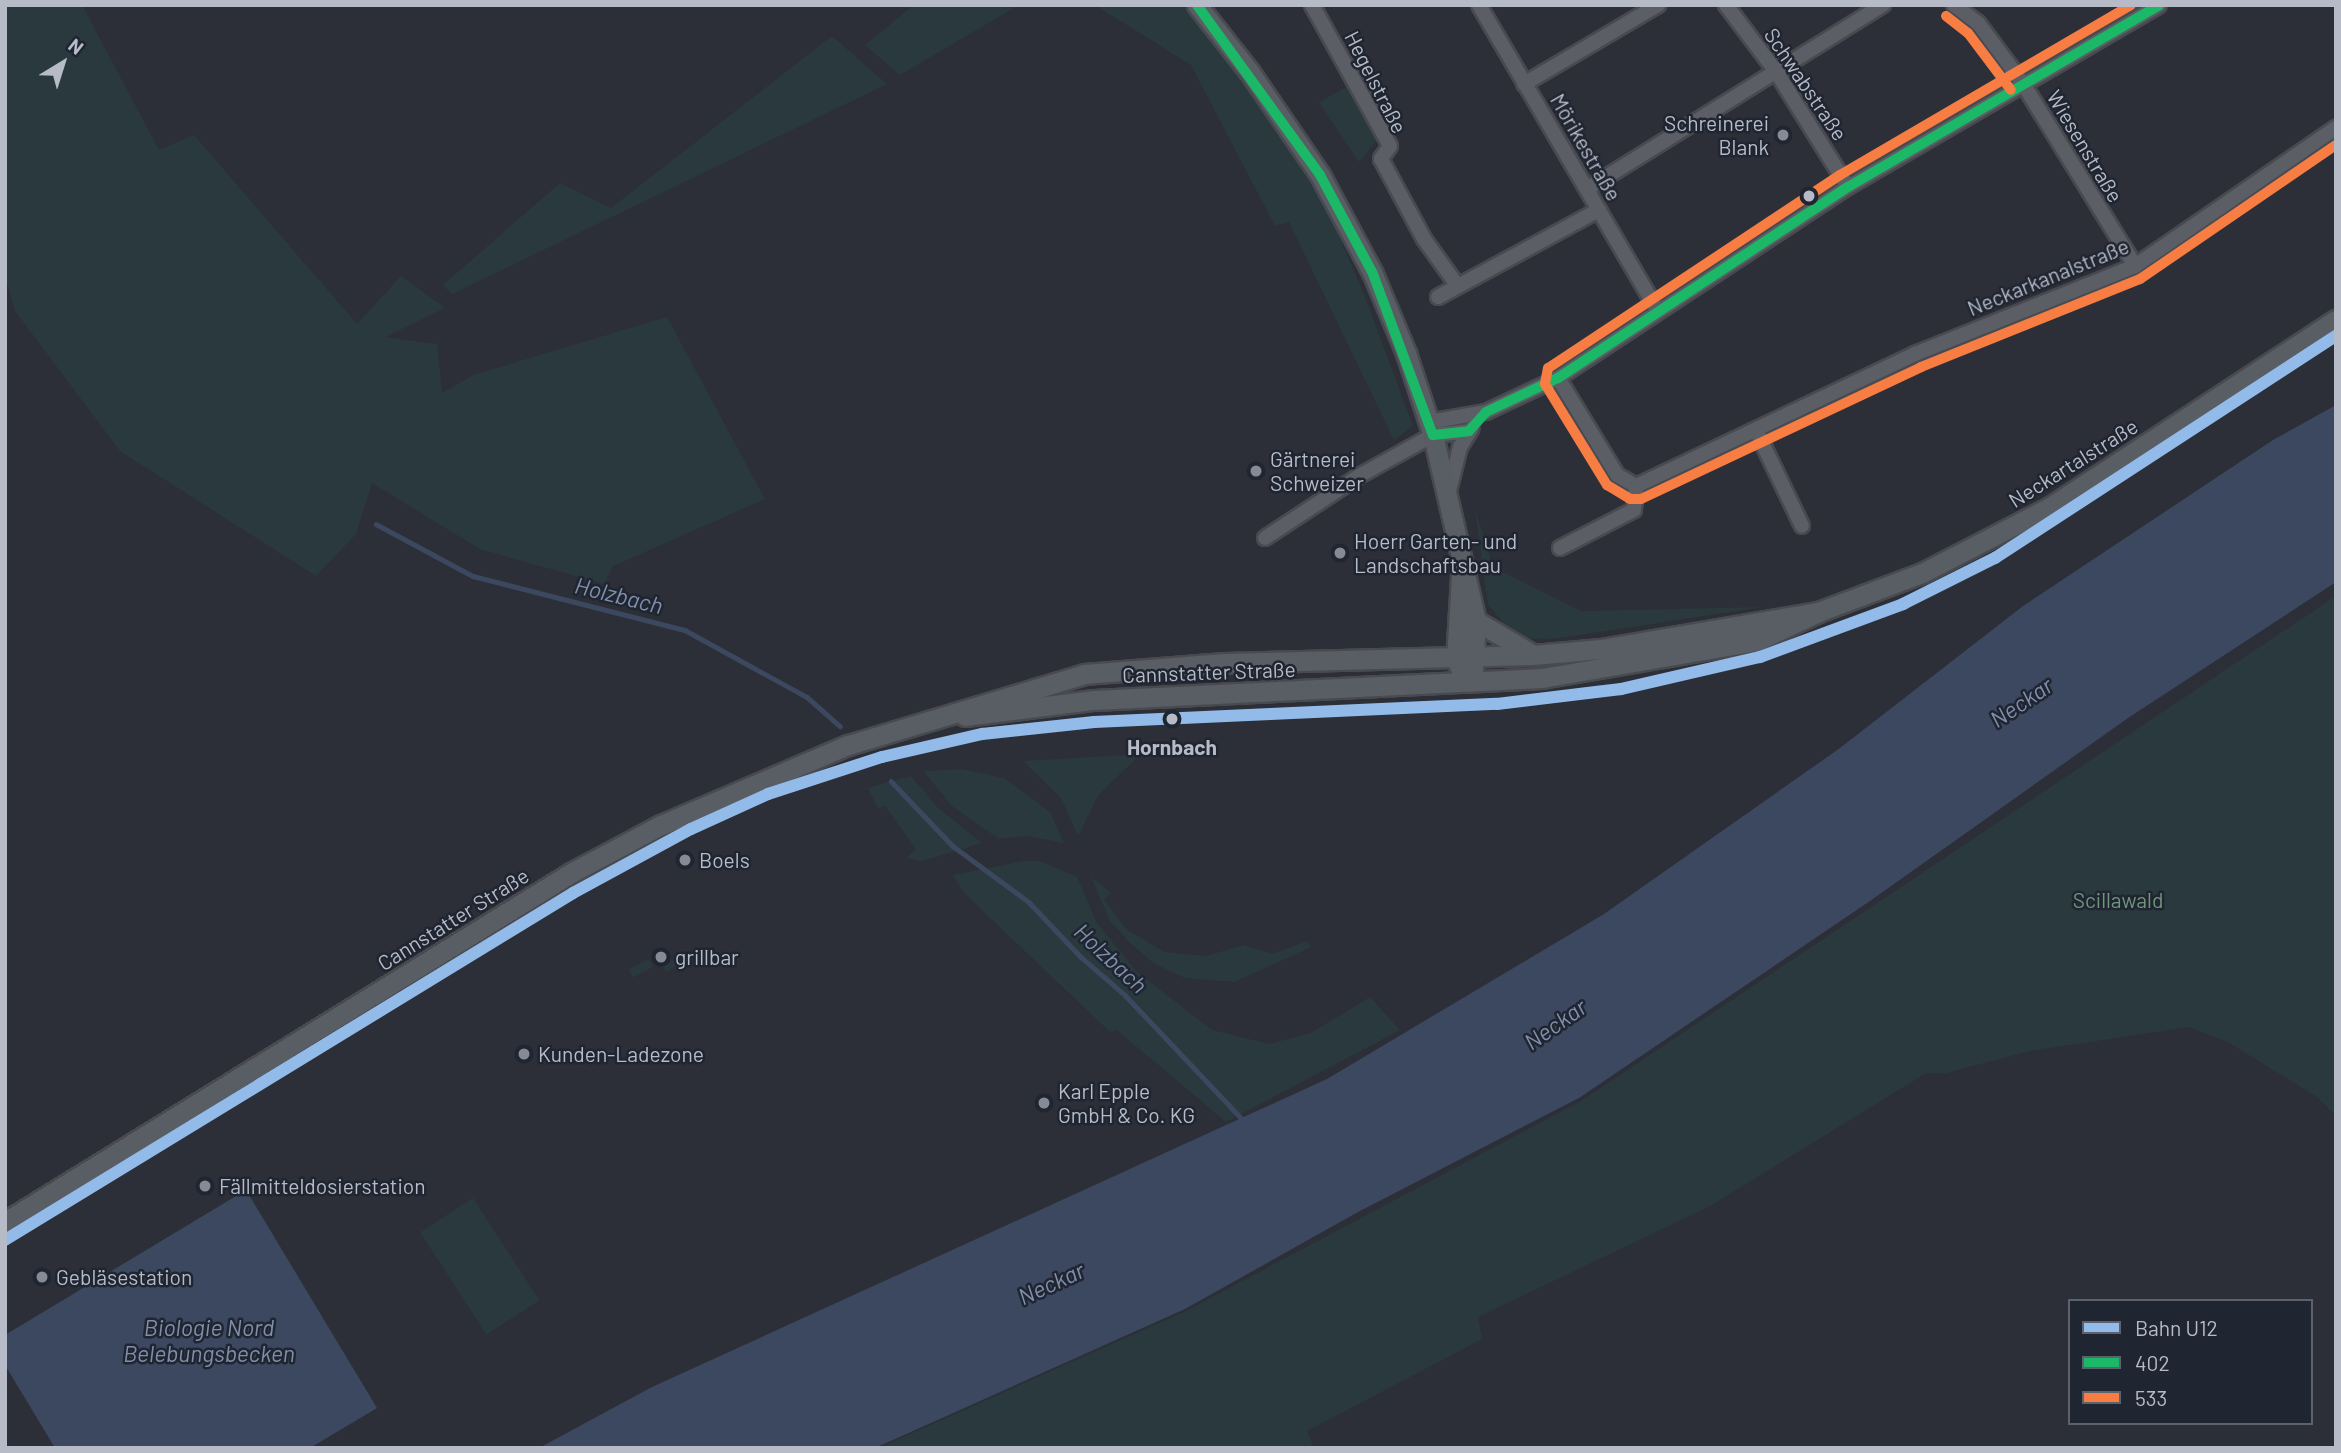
<!DOCTYPE html>
<html>
<head>
<meta charset="utf-8">
<style>
  body { margin:0 }
  #map { position:relative; width:2341px; height:1453px; overflow:hidden; background:#2c2f37; font-family:Barlow,sans-serif }
  div>[style] { position:absolute }
  .green>* { inset:0; background:#2a393d; transform-origin:0 0 }
  .water>* { inset:0; background:#3c485f }
  .stream>* { height:4.5px; margin:-2.25px; padding:0 2.25px; transform-origin:2.25px; border-radius:2.25px; background:#3c485f }
  .roads { filter:drop-shadow(2px 0 #484a50) drop-shadow(-2px 0 #484a50) drop-shadow(0 2px #484a50) drop-shadow(0 -2px #484a50) }
  .minor>* { height:14px; margin:-7px; padding:0 7px; transform-origin:7px; border-radius:7px; background:#5b5e65 }
  .secondary>* { height:19px; margin:-9.5px; padding:0 9.5px; transform-origin:9.5px; border-radius:9.5px; background:#595d64 }
  .bus-1>* { height:10px; margin:-5px; padding:0 5px; transform-origin:5px; border-radius:5px; background:#1ab867 }
  .bus-2>* { height:10px; margin:-5px; padding:0 5px; transform-origin:5px; border-radius:5px; background:#f77d43 }
  .rail-1>* { height:12px; margin:-6px; padding:0 6px; transform-origin:6px; border-radius:6px; background:#93bbe9 }
  .dots>* { width:19px; height:19px; translate:-50% -50%; box-sizing:border-box; border:4px solid #1f2531; border-radius:50% }
  span { translate:-50% -50%; white-space:nowrap; text-align:center; line-height:1.15; -webkit-text-stroke:5px #1f2531; paint-order:stroke }
  .street-label { font-size:21px; color:#b6bbc7 }
  .poi-label { font-size:21px; color:#b6bbc7 }
  .right { translate:-100% -50%; text-align:right }
  .left { translate:0 -50%; text-align:left }
  .stop-label { font-size:21px; color:#b6bbc7; font-weight:700 }
  .park-label { font-size:21px; color:#70967c }
  .water-label { font-size:23px; color:#818fac; font-style:italic }
  .frame { position:absolute; inset:0; border:7px solid #b6bbc7; pointer-events:none }
  .legend { position:absolute; left:2068px; top:1299px; width:245px; height:126px; box-sizing:border-box; background:#1f2531; border:2px solid #5b616d; margin:0; padding:9px 12px; list-style:none; font-size:21px; color:#b6bbc7 }
  .legend li { display:flex; align-items:center; gap:14px; height:35px }
  .legend b { width:35px; border:2px solid #5b616d }
  .north { position:absolute; left:28px; top:28px; width:70px; height:70px; -webkit-text-stroke:5px #1f2531; paint-order:stroke; rotate:38deg; font-size:19px; font-weight:700; line-height:28px; text-align:center; color:#b6bbc7 }
  .north::after { content:''; display:block; margin:auto; width:24px; height:32px; background:#b6bbc7; clip-path:polygon(50% 0,100% 100%,50% 72%,0 100%) }
</style>
</head>
<body>
<div id="map">
  <div class="green">
    <i style="clip-path:polygon(5px 5px,82px 5px,159px 150px,194px 135px,357px 324px,401px 276px,445px 308px,385px 337px,437px 344px,442px 393px,473px 375px,667px 317px,765px 499px,613px 566px,604px 584px,480px 549px,372px 483px,356px 534px,316px 576px,120px 451px,15px 311px,5px 276px)"></i>
    <i style="clip-path:polygon(914px 5px,1019px 5px,900px 75px,865px 45px)"></i>
    <i style="clip-path:polygon(1095px 5px,1184px 5px,1234px 66px,1328px 211px,1362px 289px,1413px 426px,1394px 440px,1289px 222px,1275px 226px,1191px 65px)"></i>
    <i style="clip-path:polygon(832px 36px,887px 84px,452px 294px,443px 285px,560px 183px,611px 208px)"></i>
    <i style="clip-path:polygon(1346px 87px,1377px 140px,1359px 162px,1319px 102px)"></i>
    <i style="clip-path:polygon(1475px 509px,1493px 567px,1581px 611px,1763px 607px,1553px 639px,1517px 638px,1488px 605px)"></i>
    <i style="clip-path:polygon(2336px 596px,2336px 1116px,2317px 1097px,2228px 1042px,2189px 1027px,2030px 1051px,1946px 1073px,1926px 1073px,1710px 1206px,1478px 1317px,1482px 1339px,1307px 1431px,1314px 1448px,879px 1448px,1186px 1311px,1581px 1101px)"></i>
    <i style="clip-path:polygon(1141px 754px,1099px 794px,1078px 836px,1061px 798px,1023px 761px)"></i>
    <i style="clip-path:polygon(962px 769px,1004px 778px,1050px 812px,1064px 843px,1027px 836px,999px 839px,952px 806px,923px 771px)"></i>
    <i style="clip-path:polygon(911px 776px,939px 809px,982px 843px,922px 861px,906px 858px,916px 849px,885px 806px,878px 808px,868px 788px)"></i>
    <i style="clip-path:polygon(1023px 861px,1040px 861px,1077px 877px,1097px 923px,1136px 971px,1212px 1030px,1269px 1044px,1311px 1033px,1370px 997px,1400px 1030px,1226px 1122px,1117px 1030px,1110px 1032px,964px 893px,953px 875px)"></i>
    <i style="clip-path:polygon(1091px 877px,1111px 893px,1104px 899px,1126px 929px,1164px 952px,1206px 956px,1244px 945px,1272px 954px,1307px 941px,1311px 947px,1234px 982px,1185px 978px,1155px 964px,1130px 943px,1110px 921px)"></i>
    <i style="clip-path:polygon(689px 952px,692px 957px,666px 972px,663px 966px)"></i>
    <i style="left:649px;top:959px;width:9px;height:23px;rotate:63deg"></i>
    <i style="left:473px;top:1198px;width:122px;height:63px;rotate:57deg"></i>
  </div>
  <div class="water">
    <i style="clip-path:polygon(2336px 405px,2336px 582px,2128px 718px,1870px 901px,1579px 1098px,1358px 1212px,1185px 1309px,875px 1448px,539px 1448px,652px 1387px,1327px 1079px,1604px 914px,1840px 748px,2023px 606px,2273px 440px)"></i>
    <i style="clip-path:polygon(246px 1190px,377px 1408px,310px 1448px,55px 1448px,5px 1365px,5px 1335px)"></i>
  </div>
  <div class="stream">
    <i style="left:376px;top:524px;width:110px;rotate:28.2deg"></i>
    <i style="left:473px;top:576px;width:219px;rotate:14.3deg"></i>
    <i style="left:685px;top:630px;width:139px;rotate:28.8deg"></i>
    <i style="left:807px;top:697px;width:44px;rotate:41.3deg"></i>
    <i style="left:891px;top:781px;width:90px;rotate:46.4deg"></i>
    <i style="left:953px;top:846px;width:94px;rotate:36.4deg"></i>
    <i style="left:1029px;top:902px;width:76px;rotate:46.6deg"></i>
    <i style="left:1081px;top:957px;width:58px;rotate:40.8deg"></i>
    <i style="left:1125px;top:995px;width:175px;rotate:46.6deg"></i>
  </div>
  <div class="roads">
    <div class="minor">
      <i style="left:1312px;top:5px;width:161px;rotate:61deg"></i>
      <i style="left:1390px;top:146px;width:16px;rotate:125deg"></i>
      <i style="left:1381px;top:159px;width:91px;rotate:61.7deg"></i>
      <i style="left:1424px;top:239px;width:57px;rotate:54.3deg"></i>
      <i style="left:1479px;top:5px;width:355px;rotate:59.7deg"></i>
      <i style="left:1726px;top:5px;width:85px;rotate:53.1deg"></i>
      <i style="left:1777px;top:73px;width:134px;rotate:58.1deg"></i>
      <i style="left:1954px;top:5px;width:30px;rotate:37deg"></i>
      <i style="left:1978px;top:23px;width:74px;rotate:53.3deg"></i>
      <i style="left:2022px;top:82px;width:216px;rotate:58.4deg"></i>
      <i style="left:1524px;top:84px;width:156px;rotate:-30.5deg"></i>
      <i style="left:1587px;top:189px;width:349px;rotate:-31.9deg"></i>
      <i style="left:1438px;top:297px;width:183px;rotate:-28.4deg"></i>
      <i style="left:1558px;top:378px;width:114px;rotate:58.7deg"></i>
      <i style="left:1617px;top:475px;width:22px;rotate:30deg"></i>
      <i style="left:1636px;top:486px;width:309px;rotate:-25.3deg"></i>
      <i style="left:1915px;top:354px;width:237px;rotate:-21.8deg"></i>
      <i style="left:2135px;top:266px;width:244px;rotate:-34.5deg"></i>
      <i style="left:1429px;top:422px;width:58px;rotate:-10deg"></i>
      <i style="left:1486px;top:412px;width:80px;rotate:-25.3deg"></i>
      <i style="left:1558px;top:378px;width:347px;rotate:-33.4deg"></i>
      <i style="left:1848px;top:187px;width:360px;rotate:-30.3deg"></i>
      <i style="left:1757px;top:432px;width:104px;rotate:64.4deg"></i>
      <i style="left:1449px;top:491px;width:45px;rotate:-76deg"></i>
      <i style="left:1460px;top:447px;width:22px;rotate:-58deg"></i>
      <i style="left:1265px;top:538px;width:113px;rotate:-33.4deg"></i>
      <i style="left:1359px;top:476px;width:85px;rotate:-29deg"></i>
      <i style="left:1433px;top:435px;width:36px;rotate:-6deg"></i>
      <i style="left:1560px;top:548px;width:83px;rotate:-27.2deg"></i>
      <i style="left:1634px;top:510px;width:24px;rotate:-85deg"></i>
    </div>
    <div class="secondary">
      <i style="left:1197px;top:5px;width:84px;rotate:51.8deg"></i>
      <i style="left:1249px;top:71px;width:126px;rotate:55.7deg"></i>
      <i style="left:1320px;top:175px;width:112px;rotate:61.8deg"></i>
      <i style="left:1373px;top:274px;width:86px;rotate:67.3deg"></i>
      <i style="left:1406px;top:353px;width:86px;rotate:71.8deg"></i>
      <i style="left:1433px;top:435px;width:191px;rotate:77deg"></i>
      <i style="left:1476px;top:621px;width:49px;rotate:93.5deg"></i>
      <i style="left:1461px;top:576px;width:83px;rotate:93.4deg"></i>
      <i style="left:1456px;top:659px;width:12px;rotate:66deg"></i>
      <i style="left:1476px;top:621px;width:65px;rotate:30.5deg"></i>
      <i style="left:965px;top:716px;width:130px;rotate:-7.1deg"></i>
      <i style="left:1094px;top:700px;width:449px;rotate:-2.8deg"></i>
      <i style="left:1542px;top:678px;width:218px;rotate:-9.8deg"></i>
      <i style="left:1757px;top:641px;width:68px;rotate:-25.4deg"></i>
      <i style="left:1818px;top:612px;width:111px;rotate:-20.6deg"></i>
      <i style="left:1922px;top:573px;width:144px;rotate:-27.3deg"></i>
      <i style="left:2050px;top:507px;width:342px;rotate:-33.2deg"></i>
      <i style="left:5px;top:1222px;width:665px;rotate:-31.66deg"></i>
      <i style="left:571px;top:873px;width:102px;rotate:-28.1deg"></i>
      <i style="left:661px;top:825px;width:203px;rotate:-23.2deg"></i>
      <i style="left:848px;top:745px;width:246px;rotate:-16.7deg"></i>
      <i style="left:1084px;top:674px;width:140px;rotate:-4.5deg"></i>
      <i style="left:1224px;top:663px;width:309px;rotate:-1.5deg"></i>
      <i style="left:1533px;top:655px;width:68px;rotate:-5deg"></i>
      <i style="left:1601px;top:649px;width:220px;rotate:-9.7deg"></i>
    </div>
  </div>
  <div class="bus-1">
    <i style="left:1197px;top:5px;width:210px;rotate:54.1deg"></i>
    <i style="left:1320px;top:175px;width:112px;rotate:61.8deg"></i>
    <i style="left:1373px;top:274px;width:172px;rotate:69.6deg"></i>
    <i style="left:1433px;top:435px;width:36px;rotate:-6deg"></i>
    <i style="left:1469px;top:431px;width:25px;rotate:-48deg"></i>
    <i style="left:1486px;top:412px;width:80px;rotate:-25.3deg"></i>
    <i style="left:1558px;top:378px;width:347px;rotate:-33.4deg"></i>
    <i style="left:1848px;top:187px;width:360px;rotate:-30.3deg"></i>
  </div>
  <div class="bus-2">
    <i style="left:2131px;top:5px;width:337px;rotate:149.7deg"></i>
    <i style="left:1840px;top:175px;width:350px;rotate:146.5deg"></i>
    <i style="left:1548px;top:368px;width:16px;rotate:101deg"></i>
    <i style="left:1545px;top:384px;width:119px;rotate:58.5deg"></i>
    <i style="left:1607px;top:485px;width:27px;rotate:31deg"></i>
    <i style="left:1630px;top:499px;width:11px"></i>
    <i style="left:1641px;top:499px;width:310px;rotate:-25.2deg"></i>
    <i style="left:1921px;top:367px;width:236px;rotate:-21.9deg"></i>
    <i style="left:2140px;top:279px;width:237px;rotate:-34.4deg"></i>
    <i style="left:1946px;top:16px;width:28px;rotate:38deg"></i>
    <i style="left:1968px;top:33px;width:71px;rotate:53deg"></i>
  </div>
  <div class="rail-1">
    <i style="left:5px;top:1240px;width:666px;rotate:-31.42deg"></i>
    <i style="left:573px;top:893px;width:134px;rotate:-28.5deg"></i>
    <i style="left:691px;top:829px;width:85px;rotate:-24.4deg"></i>
    <i style="left:768px;top:794px;width:120px;rotate:-18deg"></i>
    <i style="left:882px;top:757px;width:103px;rotate:-13deg"></i>
    <i style="left:982px;top:734px;width:113px;rotate:-6.1deg"></i>
    <i style="left:1094px;top:722px;width:403px;rotate:-2.6deg"></i>
    <i style="left:1497px;top:704px;width:125px;rotate:-6.9deg"></i>
    <i style="left:1621px;top:689px;width:143px;rotate:-13deg"></i>
    <i style="left:1760px;top:657px;width:153px;rotate:-20.3deg"></i>
    <i style="left:1903px;top:604px;width:103px;rotate:-26.6deg"></i>
    <i style="left:1995px;top:558px;width:407px;rotate:-33.1deg"></i>
  </div>
  <div class="dots">
    <i style="left:1783px;top:135px;background:#868a95"></i>
    <i style="left:1809px;top:196px;background:#b6bbc7"></i>
    <i style="left:1256px;top:471px;background:#868a95"></i>
    <i style="left:1340px;top:553px;background:#868a95"></i>
    <i style="left:1172px;top:719px;background:#b6bbc7"></i>
    <i style="left:685px;top:860px;background:#868a95"></i>
    <i style="left:661px;top:957px;background:#868a95"></i>
    <i style="left:524px;top:1054px;background:#868a95"></i>
    <i style="left:1044px;top:1103px;background:#868a95"></i>
    <i style="left:205px;top:1186px;background:#868a95"></i>
    <i style="left:42px;top:1277px;background:#868a95"></i>
  </div>
  <div class="street-label">
    <span style="left:1376px;top:82px;rotate:63deg">Hegelstraße</span>
    <span style="left:1806px;top:84px;rotate:56deg">Schwabstraße</span>
    <span style="left:2085px;top:146px;rotate:59deg">Wiesenstraße</span>
    <span style="left:1586px;top:147px;rotate:60deg">Mörikestraße</span>
    <span style="left:2048px;top:277px;rotate:-22deg">Neckarkanalstraße</span>
    <span style="left:2073px;top:463px;rotate:-32deg">Neckartalstraße</span>
    <span style="left:1209px;top:672px;rotate:-2deg">Cannstatter Straße</span>
    <span style="left:453px;top:919px;rotate:-32deg">Cannstatter Straße</span>
  </div>
  <div class="poi-label">
    <span class="right" style="left:1769px;top:135px">Schreinerei<br>Blank</span>
    <span class="left" style="left:1270px;top:471px">Gärtnerei<br>Schweizer</span>
    <span class="left" style="left:1354px;top:553px">Hoerr Garten- und<br>Landschaftsbau</span>
    <span class="left" style="left:699px;top:860px">Boels</span>
    <span class="left" style="left:675px;top:957px">grillbar</span>
    <span class="left" style="left:538px;top:1054px">Kunden-Ladezone</span>
    <span class="left" style="left:1058px;top:1103px">Karl Epple<br>GmbH &amp; Co. KG</span>
    <span class="left" style="left:219px;top:1186px">Fällmitteldosierstation</span>
    <span class="left" style="left:56px;top:1277px">Gebläsestation</span>
  </div>
  <div class="stop-label">
    <span style="left:1172px;top:747px">Hornbach</span>
  </div>
  <div class="park-label">
    <span style="left:2118px;top:900px">Scillawald</span>
  </div>
  <div class="water-label">
    <span style="left:619px;top:595px;rotate:14deg">Holzbach</span>
    <span style="left:2021px;top:702px;rotate:-34deg">Neckar</span>
    <span style="left:1111px;top:958px;rotate:43deg">Holzbach</span>
    <span style="left:1555px;top:1024px;rotate:-35deg">Neckar</span>
    <span style="left:1051px;top:1283px;rotate:-25deg">Neckar</span>
    <span style="left:209px;top:1340px">Biologie Nord<br>Belebungsbecken</span>
  </div>
  <div class="frame"></div>
  <ul class="legend">
  <li><b style="height:9px;background:#93bbe9"></b>Bahn U12</li>
  <li><b style="height:9px;background:#1ab867"></b>402</li>
  <li><b style="height:9px;background:#f77d43"></b>533</li>
  </ul>
  <div class="north">N</div>
</div>
</body>
</html>
